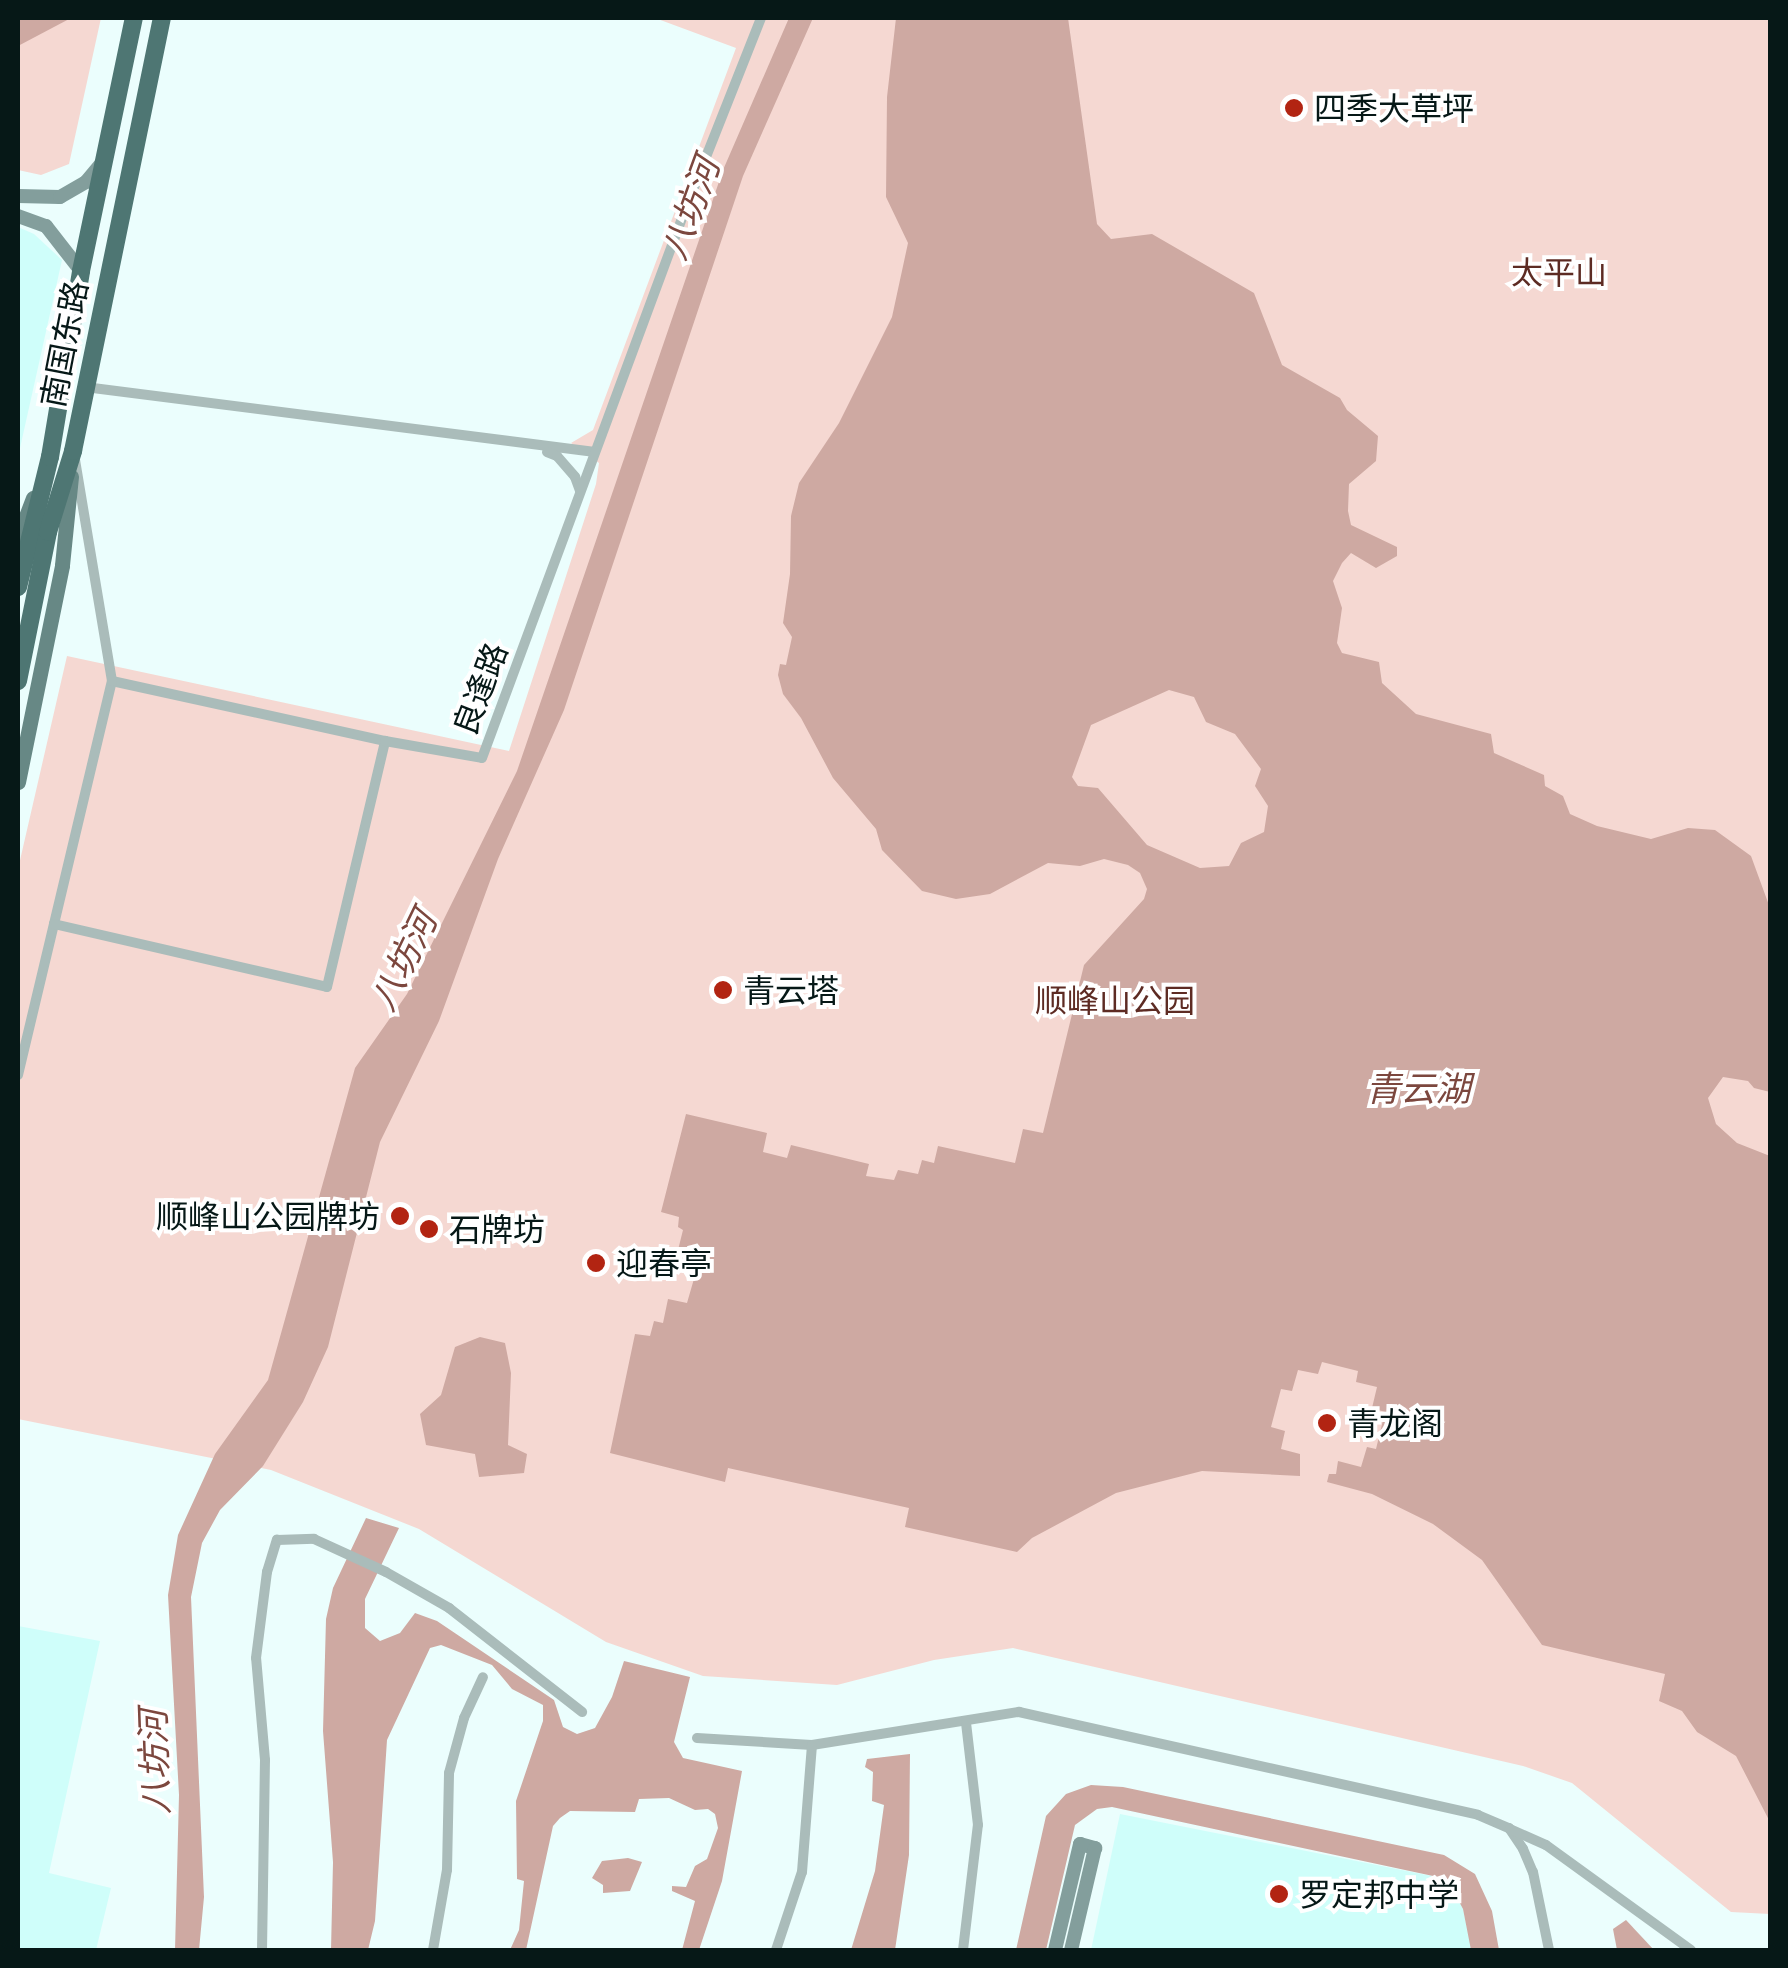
<!DOCTYPE html>
<html>
<head>
<meta charset="utf-8">
<style>
  body { margin:0 }
  #map { position:relative; width:1788px; height:1968px; overflow:hidden; background:#ebfefd; font-family:Lato,"Noto Sans SC",sans-serif }
  div>[style] { position:absolute }
  .built>* { inset:0; background:#cffefa }
  .green>* { inset:0; background:#f5d8d2 }
  .water>* { inset:0; background:#cea9a2 }
  .street>* { height:10px; margin:-5px; padding:0 5px; transform-origin:5px; border-radius:5px; background:#aabcba }
  .secondary>* { height:14px; margin:-7px; padding:0 7px; transform-origin:7px; border-radius:7px; background:#839e9c }
  .primary>* { height:15px; margin:-7.5px; padding:0 7.5px; transform-origin:7.5px; border-radius:7.5px; background:#678885 }
  .highway>* { height:18px; margin:-9px; padding:0 9px; transform-origin:9px; border-radius:9px; background:#4e7673 }
  .dots>* { width:28px; height:28px; translate:-50% -50%; box-sizing:border-box; border:5px solid #fff; border-radius:50% }
  span { translate:-50% -50%; white-space:nowrap; text-align:center; line-height:1.15; -webkit-text-stroke:8px #fff; paint-order:stroke }
  .poi-label { font-size:32px; color:#061817 }
  .left { translate:0 -50%; text-align:left }
  .right { translate:-100% -50%; text-align:right }
  .park-label { font-size:32px; color:#5d2b23 }
  .street-label { font-size:32px; color:#061817 }
  .water-label { font-size:35px; color:#7c473e; font-style:italic }
  .frame { position:absolute; inset:0; border:20px solid #061817; pointer-events:none }
</style>
</head>
<body>
<div id="map">
  <div class="built">
    <i style="clip-path:polygon(18px 227px,34px 234px,62px 260px,18px 457px)"></i>
    <i style="clip-path:polygon(18px 1626px,100px 1641px,49px 1873px,111px 1888px,96px 1950px,18px 1950px)"></i>
    <i style="clip-path:polygon(1120px 1814px,1447px 1879px,1463px 1909px,1472px 1950px,1091px 1950px)"></i>
  </div>
  <div class="green">
    <i style="clip-path:polygon(18px 18px,101px 18px,69px 164px,41px 175px,18px 170px)"></i>
    <i style="clip-path:polygon(655px 18px,1770px 18px,1770px 1914px,1731px 1912px,1572px 1783px,1523px 1766px,1013px 1648px,934px 1660px,837px 1685px,703px 1676px,606px 1642px,419px 1529px,271px 1470px,18px 1419px,18px 869px,67px 656px,509px 751px,596px 484px,599px 463px,571px 443px,593px 430px,736px 48px)"></i>
  </div>
  <div class="water">
    <i style="clip-path:polygon(18px 18px,71px 18px,18px 46px)"></i>
    <i style="clip-path:polygon(789px 18px,813px 18px,743px 176px,564px 710px,498px 859px,439px 1021px,380px 1142px,328px 1347px,303px 1402px,263px 1466px,220px 1510px,202px 1543px,191px 1597px,204px 1897px,199px 1950px,175px 1950px,179px 1795px,168px 1595px,178px 1535px,215px 1454px,268px 1380px,355px 1068px,407px 994px,517px 771px,723px 170px)"></i>
    <i style="clip-path:polygon(evenodd,896px 18px,1068px 18px,1097px 224px,1111px 239px,1152px 234px,1254px 293px,1282px 365px,1340px 398px,1347px 410px,1378px 436px,1376px 461px,1349px 484px,1348px 511px,1351px 525px,1397px 547px,1397px 556px,1376px 568px,1351px 553px,1342px 563px,1333px 581px,1342px 608px,1337px 643px,1342px 653px,1379px 662px,1382px 683px,1416px 714px,1491px 734px,1494px 753px,1544px 775px,1545px 786px,1563px 796px,1570px 814px,1597px 826px,1651px 839px,1688px 828px,1715px 830px,1751px 856px,1770px 908px,1770px 1092px,1754px 1088px,1748px 1081px,1723px 1077px,1708px 1098px,1716px 1124px,1737px 1143px,1770px 1156px,1770px 1822px,1736px 1756px,1697px 1732px,1682px 1711px,1659px 1701px,1665px 1674px,1542px 1645px,1482px 1560px,1433px 1524px,1372px 1494px,1327px 1482px,1329px 1474px,1336px 1474px,1338px 1461px,1361px 1467px,1367px 1447px,1376px 1449px,1385px 1412px,1372px 1408px,1377px 1387px,1356px 1382px,1358px 1371px,1322px 1362px,1318px 1374px,1298px 1370px,1292px 1391px,1281px 1389px,1271px 1427px,1285px 1431px,1281px 1449px,1300px 1454px,1300px 1476px,1202px 1471px,1116px 1493px,1032px 1538px,1017px 1552px,905px 1527px,909px 1508px,728px 1468px,725px 1482px,610px 1453px,635px 1334px,650px 1336px,654px 1321px,663px 1323px,668px 1299px,687px 1303px,698px 1265px,676px 1258px,683px 1230px,678px 1227px,679px 1217px,661px 1212px,686px 1114px,767px 1133px,763px 1152px,787px 1158px,791px 1145px,869px 1164px,866px 1176px,894px 1180px,898px 1170px,918px 1174px,922px 1160px,934px 1163px,938px 1146px,1015px 1163px,1023px 1129px,1043px 1133px,1084px 965px,1144px 899px,1147px 889px,1140px 873px,1128px 865px,1104px 859px,1080px 866px,1048px 863px,990px 894px,956px 899px,922px 891px,882px 850px,876px 829px,833px 778px,801px 718px,783px 694px,778px 675px,780px 664px,786px 665px,792px 637px,783px 623px,790px 574px,791px 516px,799px 483px,839px 423px,892px 317px,908px 243px,886px 197px,887px 97px,896px 18px,1169px 690px,1194px 697px,1206px 722px,1235px 734px,1261px 769px,1255px 786px,1268px 806px,1264px 832px,1241px 843px,1229px 866px,1200px 868px,1147px 845px,1098px 788px,1078px 786px,1072px 777px,1091px 725px,1169px 690px)"></i>
    <i style="clip-path:polygon(480px 1337px,505px 1343px,511px 1373px,508px 1445px,527px 1454px,524px 1473px,479px 1477px,475px 1454px,426px 1445px,420px 1414px,441px 1395px,455px 1347px)"></i>
    <i style="clip-path:polygon(366px 1518px,399px 1528px,365px 1599px,365px 1628px,380px 1641px,400px 1633px,415px 1613px,437px 1621px,554px 1700px,563px 1727px,577px 1734px,595px 1728px,612px 1697px,624px 1661px,690px 1677px,674px 1742px,683px 1758px,742px 1771px,722px 1881px,699px 1950px,682px 1950px,695px 1901px,672px 1891px,672px 1886px,686px 1887px,695px 1866px,707px 1859px,718px 1828px,715px 1814px,708px 1809px,695px 1810px,669px 1798px,639px 1799px,635px 1812px,570px 1811px,560px 1818px,553px 1826px,526px 1950px,510px 1950px,519px 1930px,524px 1881px,517px 1879px,516px 1801px,543px 1721px,543px 1705px,512px 1689px,492px 1665px,441px 1645px,430px 1648px,387px 1740px,375px 1921px,368px 1950px,331px 1950px,333px 1862px,323px 1731px,326px 1619px,333px 1588px)"></i>
    <i style="clip-path:polygon(910px 1754px,909px 1855px,895px 1950px,851px 1950px,875px 1871px,884px 1805px,872px 1801px,873px 1772px,865px 1767px,867px 1759px)"></i>
    <i style="clip-path:polygon(1091px 1785px,1123px 1787px,1444px 1855px,1475px 1874px,1492px 1911px,1499px 1950px,1471px 1950px,1463px 1909px,1447px 1879px,1112px 1807px,1097px 1809px,1075px 1825px,1046px 1950px,1016px 1950px,1046px 1816px,1066px 1794px)"></i>
    <i style="clip-path:polygon(628px 1858px,642px 1862px,630px 1891px,603px 1893px,603px 1885px,592px 1878px,602px 1861px)"></i>
    <i style="clip-path:polygon(1626px 1920px,1654px 1950px,1617px 1950px,1613px 1929px)"></i>
  </div>
  <div class="street">
    <i style="left:85px;top:387px;width:514px;rotate:7.26deg"></i>
    <i style="left:547px;top:452px;width:11px;rotate:22deg"></i>
    <i style="left:557px;top:456px;width:28px;rotate:49deg"></i>
    <i style="left:575px;top:477px;width:15px;rotate:70deg"></i>
    <i style="left:112px;top:681px;width:280px;rotate:12.4deg"></i>
    <i style="left:54px;top:924px;width:250px;rotate:-76.6deg"></i>
    <i style="left:112px;top:681px;width:229px;rotate:-99.5deg"></i>
    <i style="left:18px;top:1075px;width:155px;rotate:-76.6deg"></i>
    <i style="left:54px;top:924px;width:280px;rotate:13deg"></i>
    <i style="left:327px;top:987px;width:253px;rotate:-76.7deg"></i>
    <i style="left:385px;top:741px;width:98px;rotate:9.9deg"></i>
    <i style="left:482px;top:758px;width:584px;rotate:-69.67deg"></i>
    <i style="left:685px;top:210px;width:206px;rotate:-68.4deg"></i>
    <i style="left:697px;top:1738px;width:115px;rotate:3.5deg"></i>
    <i style="left:812px;top:1745px;width:210px;rotate:-9.1deg"></i>
    <i style="left:1019px;top:1712px;width:470px;rotate:12.6deg"></i>
    <i style="left:1478px;top:1815px;width:34px;rotate:23deg"></i>
    <i style="left:1509px;top:1828px;width:25px;rotate:56deg"></i>
    <i style="left:1523px;top:1849px;width:25px;rotate:67deg"></i>
    <i style="left:1533px;top:1872px;width:80px;rotate:78.4deg"></i>
    <i style="left:1510px;top:1829px;width:39px;rotate:24deg"></i>
    <i style="left:1546px;top:1845px;width:179px;rotate:35.9deg"></i>
    <i style="left:262px;top:1950px;width:190px;rotate:-89.1deg"></i>
    <i style="left:265px;top:1760px;width:102px;rotate:-95deg"></i>
    <i style="left:256px;top:1658px;width:87px;rotate:-82.7deg"></i>
    <i style="left:267px;top:1572px;width:34px;rotate:-73deg"></i>
    <i style="left:277px;top:1540px;width:37px;rotate:-2deg"></i>
    <i style="left:314px;top:1539px;width:79px;rotate:24.6deg"></i>
    <i style="left:386px;top:1572px;width:73px;rotate:29.7deg"></i>
    <i style="left:449px;top:1608px;width:169px;rotate:38deg"></i>
    <i style="left:433px;top:1950px;width:81px;rotate:-80.1deg"></i>
    <i style="left:447px;top:1870px;width:97px;rotate:-88.8deg"></i>
    <i style="left:449px;top:1773px;width:57px;rotate:-74.7deg"></i>
    <i style="left:464px;top:1718px;width:45px;rotate:-65.1deg"></i>
    <i style="left:776px;top:1950px;width:82px;rotate:-71.6deg"></i>
    <i style="left:802px;top:1872px;width:127px;rotate:-85.5deg"></i>
    <i style="left:963px;top:1950px;width:126px;rotate:-83.2deg"></i>
    <i style="left:978px;top:1825px;width:103px;rotate:-96.7deg"></i>
  </div>
  <div class="secondary">
    <i style="left:18px;top:196px;width:42px;rotate:1.4deg"></i>
    <i style="left:60px;top:197px;width:30px;rotate:-30deg"></i>
    <i style="left:86px;top:182px;width:25px;rotate:-50deg"></i>
    <i style="left:18px;top:216px;width:30px;rotate:20deg"></i>
    <i style="left:46px;top:226px;width:57px;rotate:52.1deg"></i>
    <i style="left:1055px;top:1950px;width:109px;rotate:-76.7deg"></i>
    <i style="left:1080px;top:1844px;width:16px;rotate:15deg"></i>
    <i style="left:1095px;top:1848px;width:105px;rotate:103.2deg"></i>
  </div>
  <div class="primary">
    <i style="left:18px;top:537px;width:42px;rotate:-69deg"></i>
    <i style="left:18px;top:782px;width:221px;rotate:-78.5deg"></i>
    <i style="left:62px;top:565px;width:89px;rotate:-84.2deg"></i>
  </div>
  <div class="highway">
    <i style="left:18px;top:587px;width:134px;rotate:-76.2deg"></i>
    <i style="left:50px;top:457px;width:189px;rotate:-80.5deg"></i>
    <i style="left:81px;top:271px;width:258px;rotate:-78.2deg"></i>
    <i style="left:18px;top:681px;width:152px;rotate:-78.6deg"></i>
    <i style="left:48px;top:532px;width:85px;rotate:-72.8deg"></i>
    <i style="left:73px;top:451px;width:442px;rotate:-78.4deg"></i>
  </div>
  <div class="dots">
    <i style="left:1294px;top:108px;background:#b22412"></i>
    <i style="left:723px;top:990px;background:#b22412"></i>
    <i style="left:400px;top:1216px;background:#b22412"></i>
    <i style="left:429px;top:1229px;background:#b22412"></i>
    <i style="left:596px;top:1263px;background:#b22412"></i>
    <i style="left:1327px;top:1423px;background:#b22412"></i>
    <i style="left:1279px;top:1894px;background:#b22412"></i>
  </div>
  <div class="poi-label">
    <span class="left" style="left:1314px;top:108px">四季大草坪</span>
    <span class="left" style="left:743px;top:990px">青云塔</span>
    <span class="right" style="left:380px;top:1216px">顺峰山公园牌坊</span>
    <span class="left" style="left:449px;top:1229px">石牌坊</span>
    <span class="left" style="left:616px;top:1263px">迎春亭</span>
    <span class="left" style="left:1347px;top:1423px">青龙阁</span>
    <span class="left" style="left:1299px;top:1894px">罗定邦中学</span>
  </div>
  <div class="park-label">
    <span style="left:1559px;top:272px">太平山</span>
    <span style="left:1115px;top:1000px">顺峰山公园</span>
  </div>
  <div class="street-label">
    <span style="left:64px;top:344px;rotate:-79deg">南国东路</span>
    <span style="left:480px;top:689px;rotate:-69deg">良逢路</span>
  </div>
  <div class="water-label">
    <span style="left:689px;top:208px;rotate:-70deg">八坊河</span>
    <span style="left:402px;top:960px;rotate:-64deg">八坊河</span>
    <span style="left:1418px;top:1087px">青云湖</span>
    <span style="left:153px;top:1762px;rotate:-92deg">八坊河</span>
  </div>
  <div class="frame"></div>
</div>
</body>
</html>
